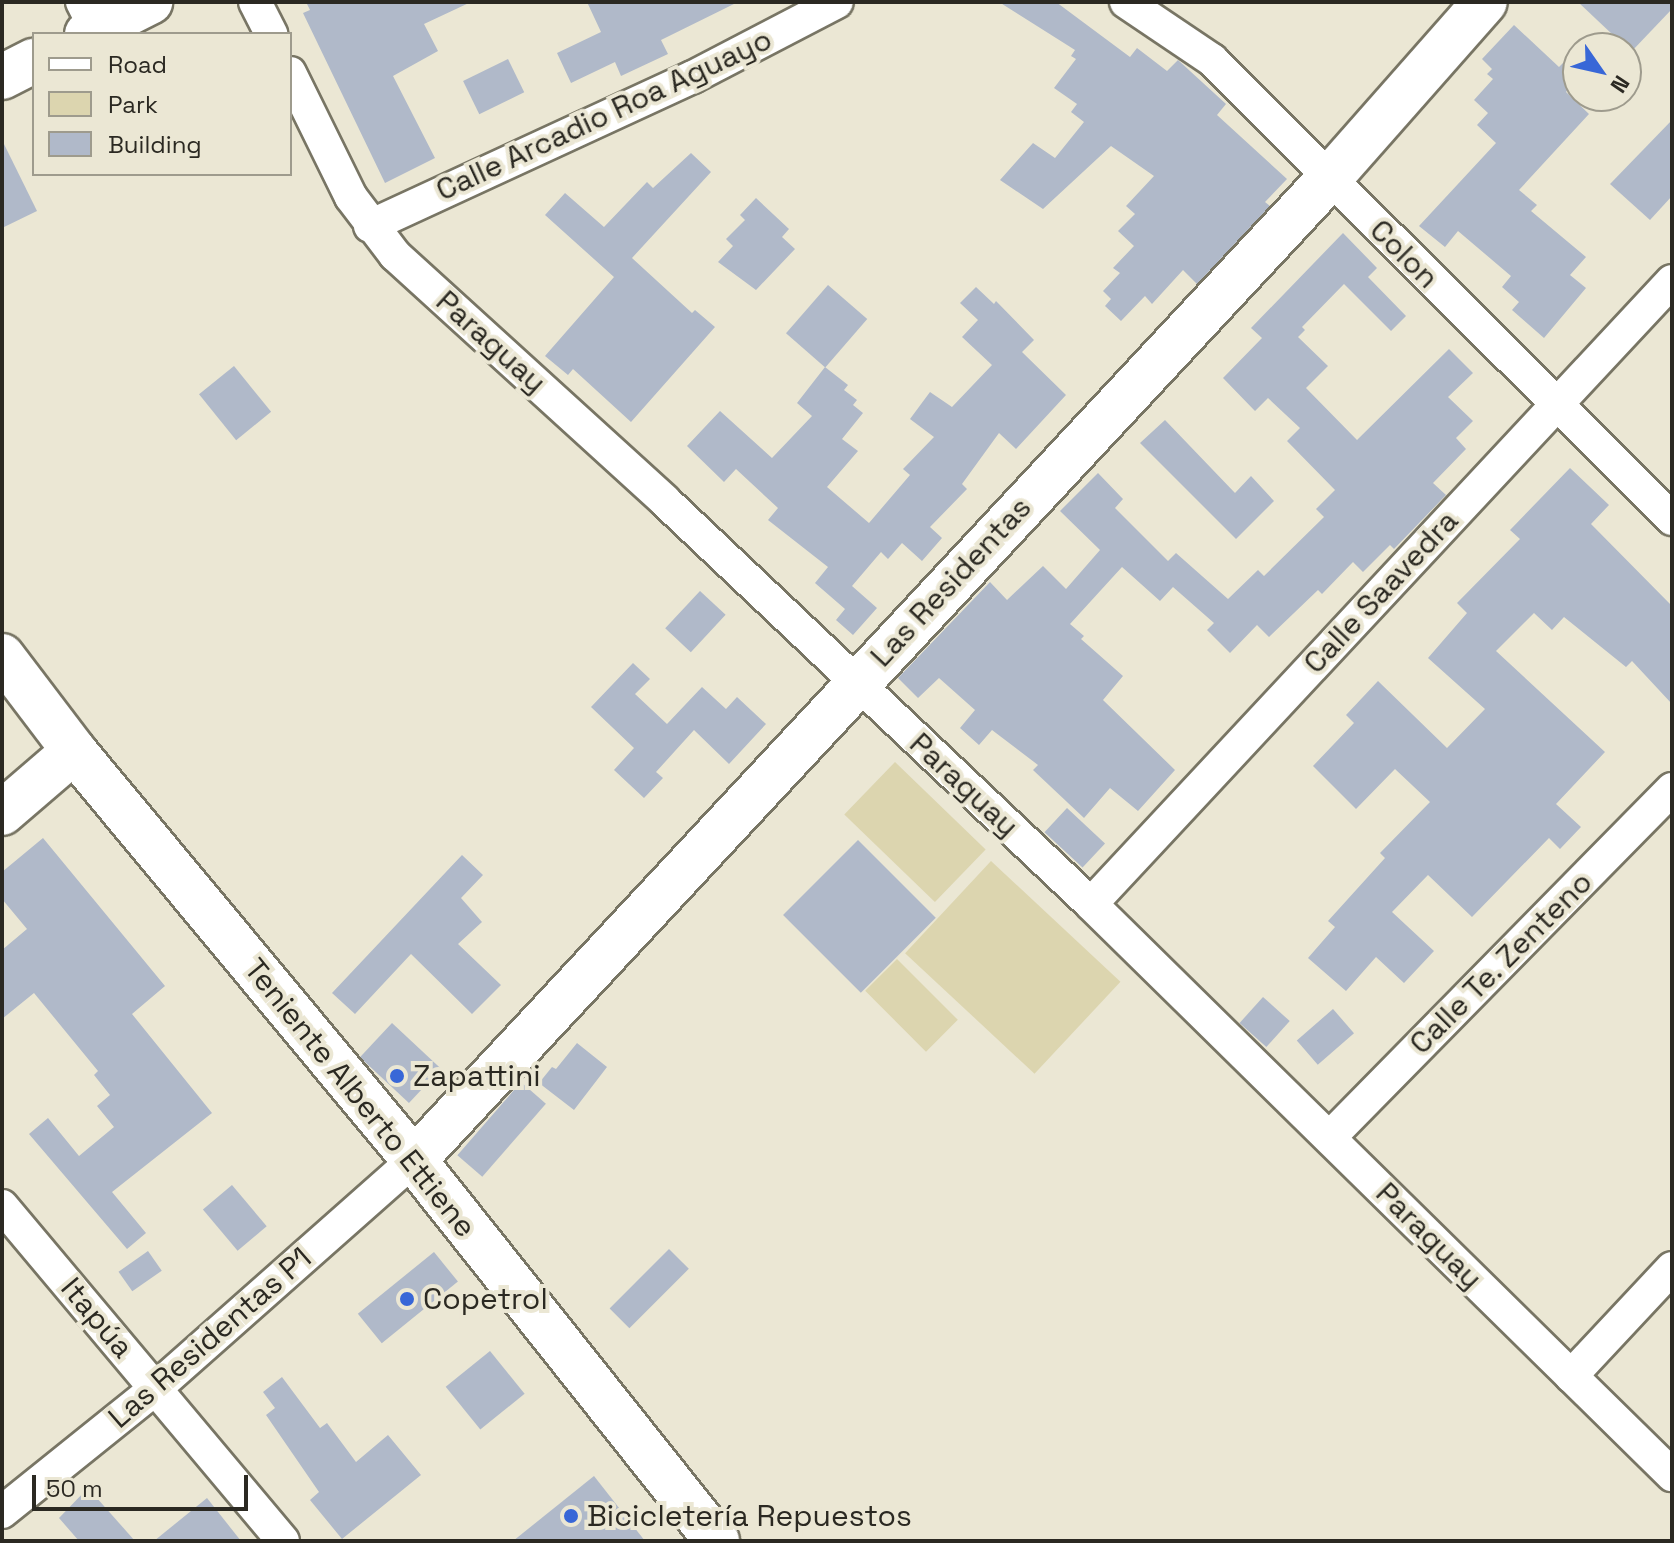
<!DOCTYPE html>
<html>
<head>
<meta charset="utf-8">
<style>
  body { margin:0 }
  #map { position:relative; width:1674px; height:1543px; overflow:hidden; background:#ebe7d4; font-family:"Space Grotesk",sans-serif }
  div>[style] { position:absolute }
  .green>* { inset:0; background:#dcd5af; transform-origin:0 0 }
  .building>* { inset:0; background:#b0b9c9; transform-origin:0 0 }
  .roads { filter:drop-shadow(2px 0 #787564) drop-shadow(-2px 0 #787564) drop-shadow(0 2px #787564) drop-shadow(0 -2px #787564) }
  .street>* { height:32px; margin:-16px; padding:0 16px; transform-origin:16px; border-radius:16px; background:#fff }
  .secondary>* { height:44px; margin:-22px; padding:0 22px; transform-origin:22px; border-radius:22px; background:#fff }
  .dots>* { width:22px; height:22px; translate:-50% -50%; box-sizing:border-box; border:4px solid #ebe7d4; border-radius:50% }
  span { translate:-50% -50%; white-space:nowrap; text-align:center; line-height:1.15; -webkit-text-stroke:8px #ebe7d4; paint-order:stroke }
  .street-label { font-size:30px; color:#2b2922 }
  .poi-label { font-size:30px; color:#2b2922 }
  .left { translate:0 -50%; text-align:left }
  .frame { position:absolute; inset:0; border:4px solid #2b2922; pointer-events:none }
  .legend { position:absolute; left:32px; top:32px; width:260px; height:144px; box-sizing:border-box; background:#ebe7d4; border:2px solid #9e9b8d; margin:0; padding:10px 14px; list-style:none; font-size:24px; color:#2b2922 }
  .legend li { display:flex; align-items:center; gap:16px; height:40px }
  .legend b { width:40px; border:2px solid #9e9b8d }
  .north { position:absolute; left:1562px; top:32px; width:80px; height:80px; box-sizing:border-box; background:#ebe7d4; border:2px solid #9e9b8d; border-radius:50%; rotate:124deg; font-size:22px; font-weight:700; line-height:32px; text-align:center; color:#2b2922 }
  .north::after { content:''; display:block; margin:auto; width:28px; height:36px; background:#3867d7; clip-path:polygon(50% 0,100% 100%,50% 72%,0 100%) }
  .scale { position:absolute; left:32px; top:1475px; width:216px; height:36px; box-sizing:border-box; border:4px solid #2b2922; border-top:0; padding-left:10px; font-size:24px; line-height:28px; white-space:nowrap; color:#2b2922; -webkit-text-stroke:6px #ebe7d4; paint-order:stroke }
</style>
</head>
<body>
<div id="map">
  <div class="green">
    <i style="left:895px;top:762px;width:126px;height:73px;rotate:44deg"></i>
    <i style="left:991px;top:861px;width:177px;height:126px;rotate:43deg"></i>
    <i style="left:897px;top:959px;width:86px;height:45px;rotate:45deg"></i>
  </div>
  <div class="building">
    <i style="clip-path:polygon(306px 2px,471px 2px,424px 24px,438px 51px,393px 76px,435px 158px,385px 183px,303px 13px,310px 10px)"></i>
    <i style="clip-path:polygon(587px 2px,738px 2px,661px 40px,668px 54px,621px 76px,615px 62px,571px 83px,557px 53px,601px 32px)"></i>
    <i style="clip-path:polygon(999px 2px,1056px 2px,1130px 57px,1137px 48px,1167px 71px,1178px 60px,1226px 104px,1217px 115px,1287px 179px,1265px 202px,1270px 206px,1197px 284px,1183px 270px,1152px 304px,1145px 296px,1121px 321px,1105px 306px,1111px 299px,1103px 291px,1120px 273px,1113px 268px,1134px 246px,1118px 231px,1135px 214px,1126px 206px,1154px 176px,1111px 146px,1043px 209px,1000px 180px,1033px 143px,1055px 158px,1084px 122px,1071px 112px,1077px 104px,1054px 88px,1076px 59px,1071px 56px,1075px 50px)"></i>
    <i style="clip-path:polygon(1578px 2px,1672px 2px,1672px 9px,1631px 52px)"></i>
    <i style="clip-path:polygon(1514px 25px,1559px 67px,1563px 63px,1578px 76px,1566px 92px,1589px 114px,1519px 190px,1537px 205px,1531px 211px,1586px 257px,1570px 275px,1586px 288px,1544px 338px,1512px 310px,1519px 302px,1502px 287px,1511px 276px,1458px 231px,1445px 247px,1419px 226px,1496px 143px,1477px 125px,1488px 113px,1474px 100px,1493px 79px,1487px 74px,1492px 69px,1482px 59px)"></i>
    <i style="left:508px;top:59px;width:37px;height:50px;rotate:64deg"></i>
    <i style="clip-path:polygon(1672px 120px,1672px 196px,1650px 220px,1610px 184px)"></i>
    <i style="clip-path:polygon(2px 140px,37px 211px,2px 228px)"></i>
    <i style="clip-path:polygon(691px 153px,711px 172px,632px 258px,692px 313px,695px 310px,715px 327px,631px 422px,573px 369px,568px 375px,545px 356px,614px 277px,545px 215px,565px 193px,604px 227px,647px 182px,653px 188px)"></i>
    <i style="clip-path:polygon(756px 198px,789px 229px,782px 237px,795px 249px,756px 290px,718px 262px,733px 246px,726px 239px,745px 220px,740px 215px)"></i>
    <i style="clip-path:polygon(1343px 233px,1377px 268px,1368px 277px,1406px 316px,1391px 331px,1344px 284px,1302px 327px,1305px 330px,1298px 337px,1328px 366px,1306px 388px,1357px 440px,1449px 349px,1473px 373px,1448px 397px,1473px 421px,1456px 438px,1466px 449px,1433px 483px,1446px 495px,1394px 549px,1390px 545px,1363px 572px,1353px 562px,1322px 594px,1318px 590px,1269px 637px,1257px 625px,1230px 653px,1207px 630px,1214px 623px,1173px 587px,1160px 601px,1122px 567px,1070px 624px,1084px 636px,1081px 639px,1123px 676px,1103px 700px,1175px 770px,1138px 811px,1110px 788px,1084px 818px,1033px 770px,1038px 765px,992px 730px,979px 745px,960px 728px,975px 710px,939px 678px,918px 698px,898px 678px,990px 582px,1007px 600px,1043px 566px,1066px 589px,1100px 550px,1060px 511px,1098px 473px,1123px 499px,1115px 508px,1168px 561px,1176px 553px,1228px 599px,1258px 570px,1264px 576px,1324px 517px,1316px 509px,1335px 490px,1287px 441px,1300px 428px,1268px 398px,1255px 411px,1223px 378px,1262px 338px,1251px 328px)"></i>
    <i style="left:828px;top:285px;width:52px;height:64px;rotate:41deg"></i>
    <i style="clip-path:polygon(976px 287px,994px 304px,996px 301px,1034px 340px,1022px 352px,1066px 395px,1016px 449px,999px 433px,962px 484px,967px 489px,930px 527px,942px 538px,922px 561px,902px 543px,888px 559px,881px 552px,852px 586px,877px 608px,853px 635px,836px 620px,845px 609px,815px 583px,828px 567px,768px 520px,778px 508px,736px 469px,724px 482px,687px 446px,720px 411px,772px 458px,812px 416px,797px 403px,825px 367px,848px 385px,844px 390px,857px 400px,853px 405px,863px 413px,842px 439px,858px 451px,827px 487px,869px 523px,910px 475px,903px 469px,934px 437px,910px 419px,930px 392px,952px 407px,992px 365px,962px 337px,978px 320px,960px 303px)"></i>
    <i style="left:234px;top:366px;width:59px;height:45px;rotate:51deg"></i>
    <i style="clip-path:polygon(1165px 420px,1235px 493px,1251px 476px,1274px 501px,1236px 539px,1140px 443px)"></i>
    <i style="clip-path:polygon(1570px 468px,1609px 505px,1591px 524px,1672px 606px,1672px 704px,1632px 661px,1626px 667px,1564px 617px,1552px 630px,1534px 613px,1496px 651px,1605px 752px,1556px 804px,1581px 827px,1560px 849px,1549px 838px,1472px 917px,1428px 875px,1392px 912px,1434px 951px,1404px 983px,1376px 957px,1346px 991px,1308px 958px,1335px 927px,1328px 921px,1385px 858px,1380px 853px,1430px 802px,1395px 769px,1356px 809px,1313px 766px,1354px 723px,1346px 715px,1378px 681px,1447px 748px,1485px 709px,1428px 658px,1467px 613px,1457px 603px,1520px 539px,1510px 530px)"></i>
    <i style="left:700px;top:591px;width:35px;height:51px;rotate:43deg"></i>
    <i style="clip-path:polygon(633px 663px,650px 679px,635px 694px,667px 724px,702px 687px,726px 709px,737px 697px,766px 724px,729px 764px,694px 730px,656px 772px,663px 778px,644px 798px,614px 770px,634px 748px,591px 707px)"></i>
    <i style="left:1067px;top:808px;width:52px;height:33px;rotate:43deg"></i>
    <i style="clip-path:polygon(43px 838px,165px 986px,132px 1014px,212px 1113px,112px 1192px,146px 1233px,127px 1249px,29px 1134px,48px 1118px,79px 1156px,114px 1127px,97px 1106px,110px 1095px,94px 1075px,98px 1071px,34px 993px,2px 1019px,2px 950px,27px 929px,2px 899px,2px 872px)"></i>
    <i style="left:858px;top:840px;width:110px;height:106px;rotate:45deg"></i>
    <i style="clip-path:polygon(462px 855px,483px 875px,461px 898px,482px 922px,458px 944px,501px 985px,472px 1014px,411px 954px,355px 1014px,332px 993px)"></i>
    <i style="left:1263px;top:997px;width:36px;height:35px;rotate:42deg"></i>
    <i style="left:1333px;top:1009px;width:32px;height:48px;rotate:49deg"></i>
    <i style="left:392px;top:1023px;width:67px;height:47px;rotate:43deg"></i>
    <i style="clip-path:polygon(577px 1043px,607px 1067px,574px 1110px,539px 1083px,552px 1067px,556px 1069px)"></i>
    <i style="left:521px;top:1082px;width:33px;height:97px;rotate:41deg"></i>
    <i style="left:232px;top:1185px;width:54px;height:38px;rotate:50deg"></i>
    <i style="left:669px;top:1249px;width:28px;height:84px;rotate:45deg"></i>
    <i style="left:148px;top:1251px;width:24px;height:36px;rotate:55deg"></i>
    <i style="left:434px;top:1252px;width:38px;height:98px;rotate:51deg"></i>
    <i style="left:490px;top:1351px;width:55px;height:57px;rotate:51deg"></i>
    <i style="clip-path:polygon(282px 1377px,320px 1428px,327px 1423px,356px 1462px,388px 1435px,421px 1475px,342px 1539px,310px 1500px,319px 1492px,266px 1415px,275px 1408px,263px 1392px)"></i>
    <i style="clip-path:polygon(594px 1476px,645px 1541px,513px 1541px)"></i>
    <i style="clip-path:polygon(88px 1488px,135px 1541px,79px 1541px,59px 1518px)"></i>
    <i style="clip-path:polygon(207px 1498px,241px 1541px,154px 1541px)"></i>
  </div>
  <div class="roads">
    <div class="street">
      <i style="left:82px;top:2px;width:30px;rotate:63deg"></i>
      <i style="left:255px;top:2px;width:36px;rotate:63deg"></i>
      <i style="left:1126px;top:2px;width:104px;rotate:34deg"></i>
      <i style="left:1212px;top:60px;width:650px;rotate:44.94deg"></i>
      <i style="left:290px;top:73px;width:138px;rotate:63.8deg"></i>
      <i style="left:351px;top:197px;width:73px;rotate:52.8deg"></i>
      <i style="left:395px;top:255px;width:365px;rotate:42.3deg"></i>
      <i style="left:665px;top:501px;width:586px;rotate:43.41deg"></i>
      <i style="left:1091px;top:904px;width:815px;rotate:44.5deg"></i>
      <i style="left:370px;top:226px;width:356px;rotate:-24.8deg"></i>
      <i style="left:693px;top:77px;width:162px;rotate:-27.5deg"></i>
      <i style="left:1091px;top:904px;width:852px;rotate:-47deg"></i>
      <i style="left:1330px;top:1137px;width:488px;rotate:-45.5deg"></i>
      <i style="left:2px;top:1206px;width:437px;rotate:50deg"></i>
      <i style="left:1571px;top:1376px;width:148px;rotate:-46.9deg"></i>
      <i style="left:2px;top:1512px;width:198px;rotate:-38.8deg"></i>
      <i style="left:156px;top:1388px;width:344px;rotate:-41.5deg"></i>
    </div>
    <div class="secondary">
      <i style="left:87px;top:34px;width:71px;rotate:-26.9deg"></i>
      <i style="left:2px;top:77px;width:36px;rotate:-27deg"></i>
      <i style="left:2px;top:656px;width:119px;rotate:52.8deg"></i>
      <i style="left:74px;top:751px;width:532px;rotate:50.26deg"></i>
      <i style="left:414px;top:1160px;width:487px;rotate:51.5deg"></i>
      <i style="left:2px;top:813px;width:95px;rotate:-40.7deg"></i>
      <i style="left:414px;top:1160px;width:1340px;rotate:-47deg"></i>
      <i style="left:1328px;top:180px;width:237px;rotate:-48.6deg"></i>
    </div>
  </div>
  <div class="dots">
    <i style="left:397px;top:1076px;background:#3867d7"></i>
    <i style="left:407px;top:1299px;background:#3867d7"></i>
    <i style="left:571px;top:1516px;background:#3867d7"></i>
  </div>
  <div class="street-label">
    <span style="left:604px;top:115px;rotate:-25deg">Calle Arcadio Roa Aguayo</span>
    <span style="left:1404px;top:254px;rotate:45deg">Colon</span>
    <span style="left:491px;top:342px;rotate:42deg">Paraguay</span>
    <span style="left:951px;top:582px;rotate:-47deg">Las Residentas</span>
    <span style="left:1381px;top:592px;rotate:-47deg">Calle Saavedra</span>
    <span style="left:964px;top:785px;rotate:43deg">Paraguay</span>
    <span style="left:1501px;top:963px;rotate:-45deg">Calle Te. Zenteno</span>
    <span style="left:360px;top:1098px;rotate:51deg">Teniente Alberto Ettiene</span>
    <span style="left:1429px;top:1236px;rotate:45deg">Paraguay</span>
    <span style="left:97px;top:1318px;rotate:50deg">Itapúa</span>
    <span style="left:210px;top:1338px;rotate:-41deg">Las Residentas P1</span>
  </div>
  <div class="poi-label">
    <span class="left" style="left:413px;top:1076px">Zapattini</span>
    <span class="left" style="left:423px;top:1299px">Copetrol</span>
    <span class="left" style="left:587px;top:1516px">Bicicletería Repuestos</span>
  </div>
  <div class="frame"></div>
  <ul class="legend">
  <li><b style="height:10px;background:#fff"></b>Road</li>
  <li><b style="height:22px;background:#dcd5af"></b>Park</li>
  <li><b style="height:22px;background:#b0b9c9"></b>Building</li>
  </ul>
  <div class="north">N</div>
  <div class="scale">50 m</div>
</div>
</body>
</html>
